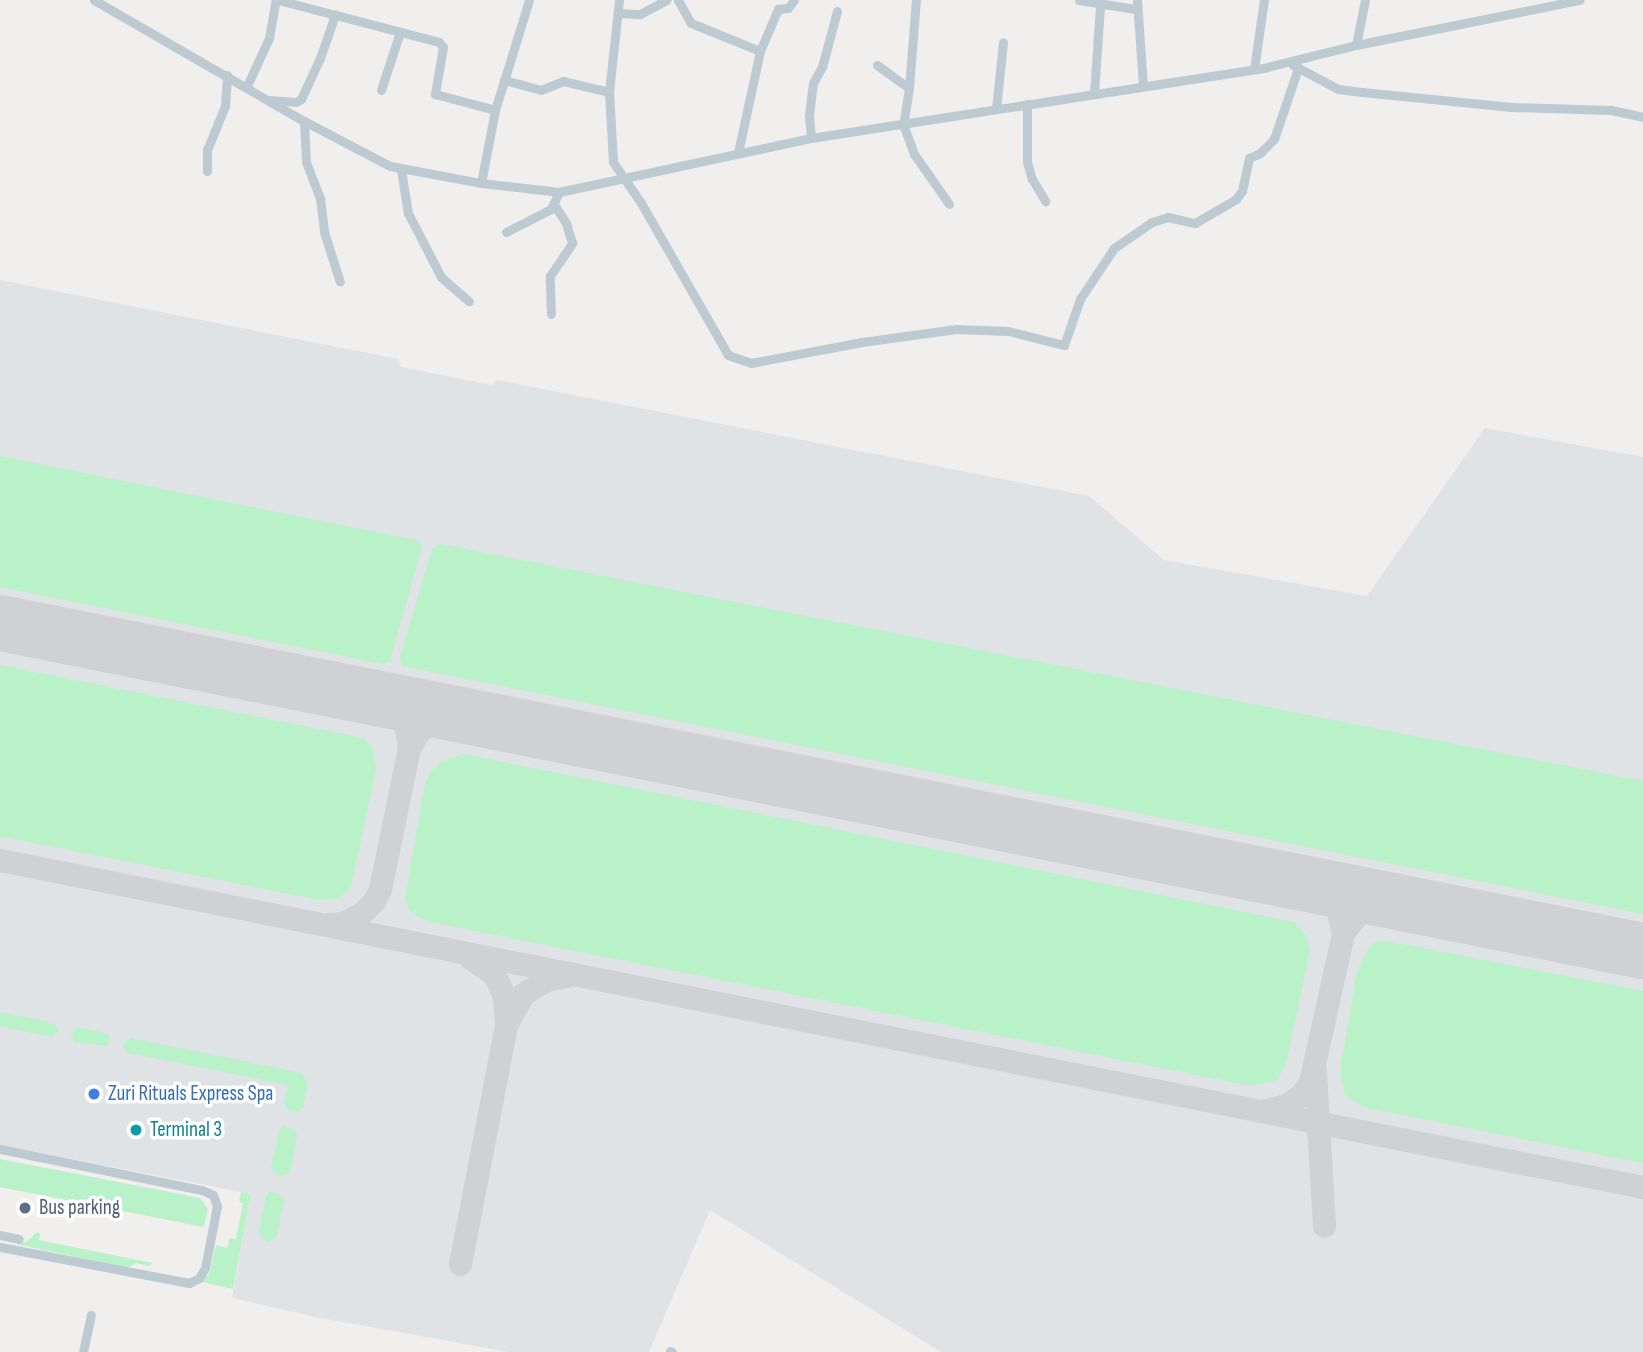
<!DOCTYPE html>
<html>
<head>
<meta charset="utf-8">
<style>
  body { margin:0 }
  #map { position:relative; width:1643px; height:1352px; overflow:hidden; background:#f1eeee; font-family:"Sofia Sans Condensed",sans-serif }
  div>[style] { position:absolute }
  .airport>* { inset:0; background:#dfe3e6 }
  .green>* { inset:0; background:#b9f1c9 }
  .taxiway>* { height:23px; margin:-11.5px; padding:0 11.5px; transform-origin:11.5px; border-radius:11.5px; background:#d0d1d4 }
  .runway>* { height:56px; margin:-28px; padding:0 28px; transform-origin:28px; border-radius:28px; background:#d0d1d4 }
  .street>* { height:9px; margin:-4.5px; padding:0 4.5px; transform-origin:4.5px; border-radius:4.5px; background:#bdcad1 }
  .dots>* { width:19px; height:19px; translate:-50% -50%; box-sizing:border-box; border:4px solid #fff; border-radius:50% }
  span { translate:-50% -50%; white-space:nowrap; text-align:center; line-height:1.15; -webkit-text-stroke:7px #fff; paint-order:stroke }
  .shop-label { font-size:21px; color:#366cbe }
  .left { translate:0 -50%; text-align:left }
  .culture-label { font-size:21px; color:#0d838f }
  .service-label { font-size:21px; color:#4e5e75 }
</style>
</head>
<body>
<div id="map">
  <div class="airport">
    <i style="clip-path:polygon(0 280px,398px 359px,401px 367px,492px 385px,497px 380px,1089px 496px,1164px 560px,1367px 596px,1485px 428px,1643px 457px,1643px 1352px,941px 1352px,710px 1210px,649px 1352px,509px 1352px,315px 1317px,232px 1298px,251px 1194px,0 1145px)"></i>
  </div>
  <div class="green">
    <i style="clip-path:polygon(0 456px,420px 541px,421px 550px,390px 661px,383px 664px,0 587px)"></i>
    <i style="clip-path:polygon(441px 544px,1643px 781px,1643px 914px,402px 666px,400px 657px,432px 549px)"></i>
    <i style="clip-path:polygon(0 665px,363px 738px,373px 748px,376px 769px,351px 887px,340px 898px,319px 900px,0 836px)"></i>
    <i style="clip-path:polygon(464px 754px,1294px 922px,1306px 936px,1310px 950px,1286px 1064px,1277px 1080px,1252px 1086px,426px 921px,409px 910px,405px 898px,425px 784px,430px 772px,442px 761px)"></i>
    <i style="clip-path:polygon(1387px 941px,1643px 991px,1643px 1163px,1363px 1107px,1345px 1095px,1340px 1070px,1357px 972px,1367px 950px,1375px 942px)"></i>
    <i style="clip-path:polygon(0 1012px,54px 1023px,59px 1031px,51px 1037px,0 1026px)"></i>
    <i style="clip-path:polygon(77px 1027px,106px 1033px,110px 1037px,108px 1046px,74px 1042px,71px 1034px)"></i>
    <i style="clip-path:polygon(131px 1038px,302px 1073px,308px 1083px,303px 1108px,293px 1113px,287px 1109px,284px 1103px,288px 1085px,128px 1053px,122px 1044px)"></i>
    <i style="clip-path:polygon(283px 1126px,295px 1129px,297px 1135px,290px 1172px,280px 1176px,271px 1168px,279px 1131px)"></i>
    <i style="clip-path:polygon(0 1159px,200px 1198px,208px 1209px,204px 1227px,0 1187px)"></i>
    <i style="clip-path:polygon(241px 1192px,251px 1194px,233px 1289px,202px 1282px,210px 1272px,216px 1245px,227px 1248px,230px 1238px,236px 1239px,243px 1203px,239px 1202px)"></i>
    <i style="clip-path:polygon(270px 1192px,282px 1195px,284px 1201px,276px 1238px,267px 1242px,258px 1234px,266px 1197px)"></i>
    <i style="clip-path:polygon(36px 1233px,40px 1233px,39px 1240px,43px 1241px,153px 1263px,149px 1266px,136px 1263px,128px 1268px,16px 1244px,28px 1241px)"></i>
  </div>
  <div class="taxiway">
    <i style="left:0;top:633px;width:24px;rotate:-15deg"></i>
    <i style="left:369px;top:697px;width:25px;rotate:26deg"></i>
    <i style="left:392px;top:708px;width:15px;rotate:48deg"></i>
    <i style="left:402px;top:719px;width:14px;rotate:69deg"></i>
    <i style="left:407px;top:732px;width:16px;rotate:83deg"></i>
    <i style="left:0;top:860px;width:1675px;rotate:11.26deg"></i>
    <i style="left:329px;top:924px;width:13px;rotate:-4deg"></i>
    <i style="left:342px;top:923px;width:20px;rotate:-24deg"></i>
    <i style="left:360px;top:915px;width:20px;rotate:-45deg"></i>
    <i style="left:374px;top:901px;width:13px;rotate:-63deg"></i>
    <i style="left:380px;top:889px;width:144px;rotate:-78.4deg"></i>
    <i style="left:409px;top:748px;width:19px;rotate:-58deg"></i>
    <i style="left:419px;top:732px;width:13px;rotate:-42deg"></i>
    <i style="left:429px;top:723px;width:31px;rotate:-15deg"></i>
    <i style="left:1343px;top:933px;width:28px;rotate:-52deg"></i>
    <i style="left:1360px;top:911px;width:33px;rotate:-18deg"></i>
    <i style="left:507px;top:1023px;width:33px;rotate:-61deg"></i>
    <i style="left:523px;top:994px;width:27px;rotate:-31deg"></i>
    <i style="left:546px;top:980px;width:20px;rotate:-11deg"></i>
    <i style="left:1315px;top:1071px;width:155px;rotate:86.7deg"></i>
    <i style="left:1263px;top:1111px;width:24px;rotate:-15deg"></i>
    <i style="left:1286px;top:1105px;width:18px;rotate:-34deg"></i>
    <i style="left:1301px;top:1095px;width:16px;rotate:-55deg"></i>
    <i style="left:1310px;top:1082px;width:153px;rotate:-77.5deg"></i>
    <i style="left:1343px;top:933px;width:29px;rotate:-104deg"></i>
    <i style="left:1336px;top:905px;width:25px;rotate:-138deg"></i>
    <i style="left:1317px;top:888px;width:19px;rotate:-162deg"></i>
    <i style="left:460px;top:1264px;width:242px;rotate:-79.1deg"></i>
    <i style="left:506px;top:1026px;width:30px;rotate:-94deg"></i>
    <i style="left:504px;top:996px;width:15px;rotate:-113deg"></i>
    <i style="left:498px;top:982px;width:12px;rotate:-125deg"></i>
    <i style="left:491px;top:972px;width:25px;rotate:-146deg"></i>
  </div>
  <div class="runway">
    <i style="left:0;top:623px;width:1675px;rotate:11.29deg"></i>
  </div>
  <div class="street">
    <i style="left:94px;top:0;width:242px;rotate:30deg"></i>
    <i style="left:304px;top:121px;width:97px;rotate:27.6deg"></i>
    <i style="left:390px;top:166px;width:93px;rotate:10.6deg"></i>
    <i style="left:481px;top:183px;width:79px;rotate:6.6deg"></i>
    <i style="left:559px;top:192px;width:258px;rotate:-12.1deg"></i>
    <i style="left:811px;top:138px;width:461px;rotate:-8.8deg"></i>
    <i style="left:1267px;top:67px;width:92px;rotate:-13.9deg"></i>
    <i style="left:1356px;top:45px;width:228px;rotate:-11.4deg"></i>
    <i style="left:278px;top:0;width:166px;rotate:14.6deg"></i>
    <i style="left:439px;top:42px;width:6px;rotate:51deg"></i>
    <i style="left:443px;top:47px;width:48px;rotate:99.7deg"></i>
    <i style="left:435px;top:94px;width:62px;rotate:14.9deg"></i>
    <i style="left:619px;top:0;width:93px;rotate:96.2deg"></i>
    <i style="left:609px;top:92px;width:70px;rotate:86.7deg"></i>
    <i style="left:613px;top:162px;width:50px;rotate:55.7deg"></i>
    <i style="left:641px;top:203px;width:175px;rotate:60.2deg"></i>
    <i style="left:728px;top:355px;width:24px;rotate:19deg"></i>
    <i style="left:751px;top:363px;width:113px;rotate:-10.7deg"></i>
    <i style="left:862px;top:342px;width:95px;rotate:-7.9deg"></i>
    <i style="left:956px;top:329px;width:52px;rotate:2.2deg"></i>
    <i style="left:1008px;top:331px;width:58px;rotate:14deg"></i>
    <i style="left:1064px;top:345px;width:49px;rotate:-70.8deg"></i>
    <i style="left:1080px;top:299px;width:61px;rotate:-56.3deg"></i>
    <i style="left:1114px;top:248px;width:46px;rotate:-34.4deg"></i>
    <i style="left:1152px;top:222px;width:17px;rotate:-17deg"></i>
    <i style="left:1168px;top:217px;width:28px;rotate:13deg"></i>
    <i style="left:1195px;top:223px;width:48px;rotate:-30.3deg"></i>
    <i style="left:1236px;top:199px;width:10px;rotate:-53deg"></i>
    <i style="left:1242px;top:191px;width:34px;rotate:-78deg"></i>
    <i style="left:1249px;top:158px;width:12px;rotate:-24deg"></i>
    <i style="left:1260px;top:153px;width:20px;rotate:-45deg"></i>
    <i style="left:1274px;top:139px;width:75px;rotate:-71.3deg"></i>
    <i style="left:678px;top:0;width:26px;rotate:61deg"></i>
    <i style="left:691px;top:23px;width:74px;rotate:22.1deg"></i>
    <i style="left:760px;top:51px;width:104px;rotate:102.2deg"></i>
    <i style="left:1079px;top:0;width:57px;rotate:9.1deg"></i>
    <i style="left:1137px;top:0;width:86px;rotate:86deg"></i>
    <i style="left:618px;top:13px;width:22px;rotate:3deg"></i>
    <i style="left:640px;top:14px;width:30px;rotate:-28deg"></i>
    <i style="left:1356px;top:45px;width:46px;rotate:-78.7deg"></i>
    <i style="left:760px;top:51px;width:46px;rotate:-66.8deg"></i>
    <i style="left:778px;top:9px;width:10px;rotate:-6deg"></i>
    <i style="left:788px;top:8px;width:10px;rotate:-53deg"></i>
    <i style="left:877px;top:65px;width:39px;rotate:36deg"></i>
    <i style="left:909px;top:88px;width:36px;rotate:99deg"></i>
    <i style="left:903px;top:124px;width:32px;rotate:70deg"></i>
    <i style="left:914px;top:154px;width:61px;rotate:55deg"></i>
    <i style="left:1293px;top:65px;width:51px;rotate:28.1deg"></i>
    <i style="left:1338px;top:89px;width:24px;rotate:7deg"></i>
    <i style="left:1362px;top:92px;width:150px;rotate:5.7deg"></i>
    <i style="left:1511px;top:107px;width:100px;rotate:1.7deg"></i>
    <i style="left:1611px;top:110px;width:33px;rotate:12deg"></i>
    <i style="left:1254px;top:69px;width:70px;rotate:-81.8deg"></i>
    <i style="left:504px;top:80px;width:38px;rotate:15deg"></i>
    <i style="left:541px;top:90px;width:24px;rotate:-22deg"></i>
    <i style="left:563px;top:81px;width:47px;rotate:13.4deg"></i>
    <i style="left:247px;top:86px;width:53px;rotate:-65.4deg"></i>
    <i style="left:269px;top:38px;width:39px;rotate:-80deg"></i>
    <i style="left:909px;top:88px;width:88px;rotate:-85.5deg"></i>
    <i style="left:381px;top:90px;width:61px;rotate:-71.9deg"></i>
    <i style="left:1094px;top:94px;width:89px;rotate:-86.1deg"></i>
    <i style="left:269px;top:100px;width:27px;rotate:4deg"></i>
    <i style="left:296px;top:102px;width:6px;rotate:-31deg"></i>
    <i style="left:301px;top:99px;width:45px;rotate:-65.1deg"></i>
    <i style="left:320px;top:58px;width:46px;rotate:-70.8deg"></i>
    <i style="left:1027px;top:104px;width:58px;rotate:90deg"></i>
    <i style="left:1027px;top:162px;width:18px;rotate:74deg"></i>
    <i style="left:1032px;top:179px;width:26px;rotate:59deg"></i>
    <i style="left:996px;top:109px;width:67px;rotate:-84deg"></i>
    <i style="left:304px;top:121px;width:41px;rotate:87.2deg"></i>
    <i style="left:306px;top:162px;width:39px;rotate:69deg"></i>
    <i style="left:320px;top:198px;width:34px;rotate:83deg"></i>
    <i style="left:324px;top:232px;width:52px;rotate:72.3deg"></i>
    <i style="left:811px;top:138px;width:23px;rotate:-95deg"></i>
    <i style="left:809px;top:115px;width:32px;rotate:-83deg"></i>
    <i style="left:813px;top:83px;width:18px;rotate:-61deg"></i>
    <i style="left:822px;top:67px;width:58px;rotate:-75deg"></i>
    <i style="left:401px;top:170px;width:44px;rotate:80.8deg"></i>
    <i style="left:408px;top:213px;width:72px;rotate:62.7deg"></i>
    <i style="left:441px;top:277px;width:37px;rotate:41deg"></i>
    <i style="left:207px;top:171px;width:21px;rotate:-90deg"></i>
    <i style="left:207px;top:150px;width:48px;rotate:-67.8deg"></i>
    <i style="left:225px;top:106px;width:31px;rotate:-86deg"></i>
    <i style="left:481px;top:183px;width:74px;rotate:-79.1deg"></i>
    <i style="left:495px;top:110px;width:115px;rotate:-72.8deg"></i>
    <i style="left:506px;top:232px;width:51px;rotate:-27.1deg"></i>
    <i style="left:551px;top:209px;width:19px;rotate:-65deg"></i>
    <i style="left:551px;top:314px;width:38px;rotate:-92deg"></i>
    <i style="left:550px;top:276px;width:40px;rotate:-56deg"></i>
    <i style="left:572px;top:243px;width:21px;rotate:-107deg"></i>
    <i style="left:566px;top:223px;width:20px;rotate:-123deg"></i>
    <i style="left:0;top:1149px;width:206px;rotate:11.5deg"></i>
    <i style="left:202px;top:1190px;width:12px;rotate:24deg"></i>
    <i style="left:213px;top:1195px;width:12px;rotate:70deg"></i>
    <i style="left:217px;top:1206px;width:63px;rotate:101deg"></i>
    <i style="left:205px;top:1268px;width:12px;rotate:121deg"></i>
    <i style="left:199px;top:1278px;width:11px;rotate:153deg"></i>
    <i style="left:189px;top:1283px;width:192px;rotate:-169.2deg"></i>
    <i style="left:0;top:1235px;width:19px;rotate:12deg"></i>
    <i style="left:670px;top:1351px;width:2px;rotate:27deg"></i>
    <i style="left:83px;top:1352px;width:38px;rotate:-78deg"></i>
  </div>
  <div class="dots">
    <i style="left:94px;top:1094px;background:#3f7fe0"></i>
    <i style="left:136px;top:1130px;background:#0f9aa8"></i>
    <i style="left:25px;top:1208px;background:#5c6f8a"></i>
  </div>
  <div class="shop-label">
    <span class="left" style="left:108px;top:1094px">Zuri Rituals Express Spa</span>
  </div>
  <div class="culture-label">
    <span class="left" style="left:150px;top:1130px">Terminal 3</span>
  </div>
  <div class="service-label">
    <span class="left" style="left:39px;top:1208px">Bus parking</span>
  </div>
</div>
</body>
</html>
